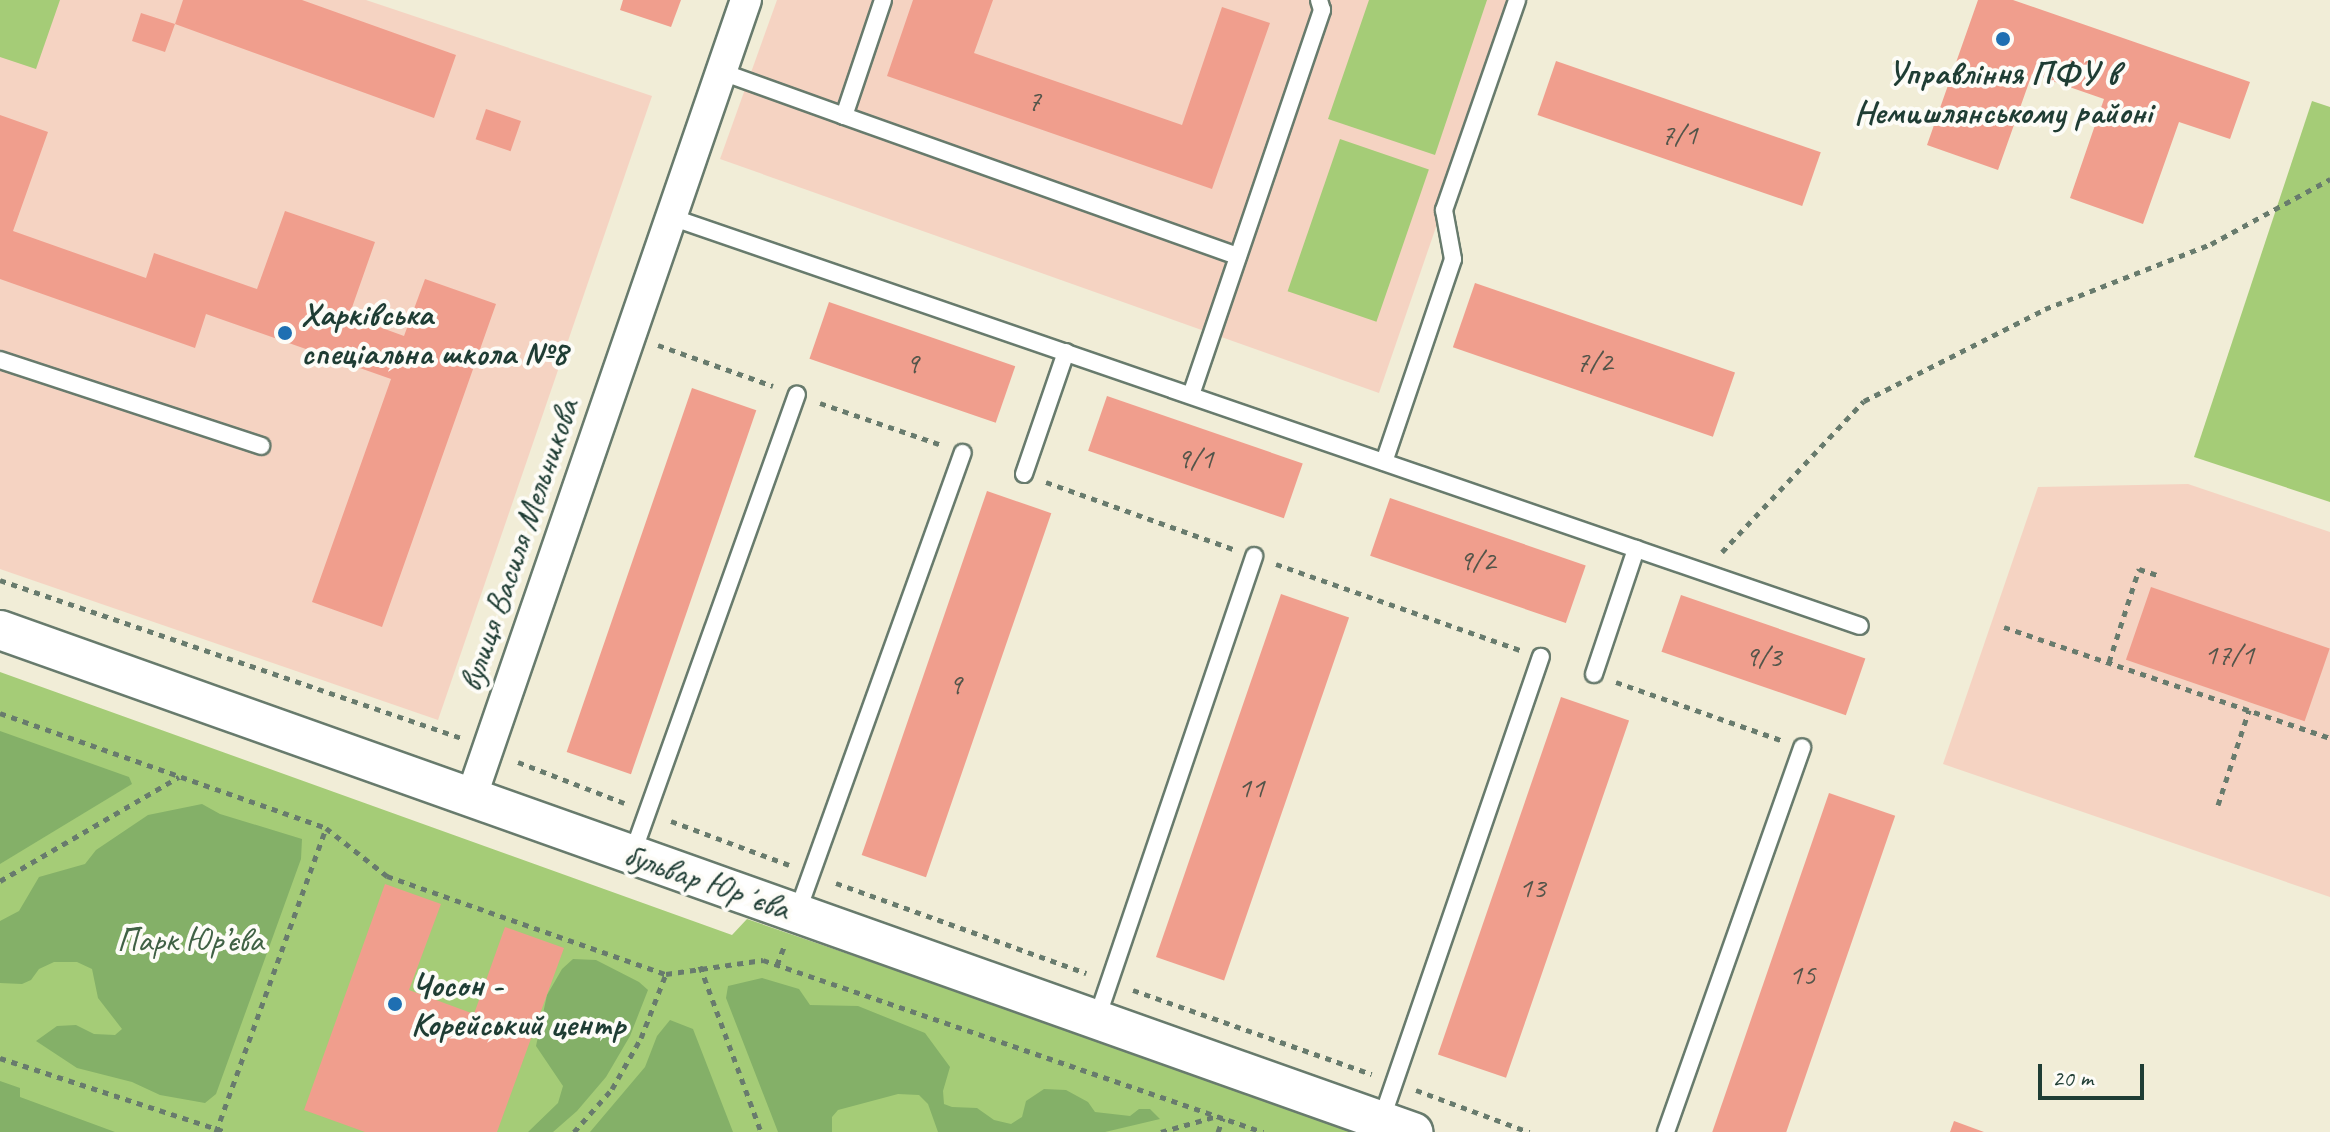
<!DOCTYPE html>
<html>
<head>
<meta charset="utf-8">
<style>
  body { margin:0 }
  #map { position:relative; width:2330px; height:1132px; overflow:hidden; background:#f1edd7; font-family:Caveat,sans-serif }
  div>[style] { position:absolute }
  .built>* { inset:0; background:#f5d3c2 }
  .green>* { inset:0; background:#a5cc77; transform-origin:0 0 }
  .forest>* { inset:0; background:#84b068 }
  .building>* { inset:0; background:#f09e8d; transform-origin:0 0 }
  .path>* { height:5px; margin-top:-2.5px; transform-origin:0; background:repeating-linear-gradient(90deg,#687b6d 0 6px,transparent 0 12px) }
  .roads { filter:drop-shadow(2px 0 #687b6d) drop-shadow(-2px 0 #687b6d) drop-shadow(0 2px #687b6d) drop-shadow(0 -2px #687b6d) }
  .service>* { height:16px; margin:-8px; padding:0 8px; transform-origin:8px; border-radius:8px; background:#fff }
  .minor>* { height:30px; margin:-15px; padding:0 15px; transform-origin:15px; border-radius:15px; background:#fff }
  .tertiary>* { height:38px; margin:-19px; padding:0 19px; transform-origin:19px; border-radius:19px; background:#fff }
  .dots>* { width:22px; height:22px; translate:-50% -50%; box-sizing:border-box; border:4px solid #fdfcf7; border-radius:50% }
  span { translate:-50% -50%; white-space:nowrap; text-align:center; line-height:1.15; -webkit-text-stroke:8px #fdfcf7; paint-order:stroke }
  .number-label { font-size:30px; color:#53554a }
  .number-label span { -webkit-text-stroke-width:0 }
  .poi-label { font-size:34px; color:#1f3d34; font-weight:700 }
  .left { translate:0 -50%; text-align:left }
  .street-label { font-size:34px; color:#1f3d34 }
  .park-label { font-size:34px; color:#406145 }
  .scale { position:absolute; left:2038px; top:1064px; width:106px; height:36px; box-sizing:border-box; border:4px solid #1f3d34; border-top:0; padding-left:10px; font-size:24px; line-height:28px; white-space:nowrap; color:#1f3d34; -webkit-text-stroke:6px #fdfcf7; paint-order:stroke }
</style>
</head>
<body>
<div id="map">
  <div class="built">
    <i style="clip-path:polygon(0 0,366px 0,652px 96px,438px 720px,0 569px)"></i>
    <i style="clip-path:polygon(777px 0,1514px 0,1379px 393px,720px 159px)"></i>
    <i style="clip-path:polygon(2188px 484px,2330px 532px,2330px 897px,1943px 764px,2038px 487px)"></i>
  </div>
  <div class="green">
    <i style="clip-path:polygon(0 0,60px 0,36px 69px,0 57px)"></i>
    <i style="clip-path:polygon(1369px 0,1487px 0,1435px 155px,1328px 119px)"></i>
    <i style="clip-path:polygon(2312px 101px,2330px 107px,2330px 502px,2194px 457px)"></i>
    <i style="left:1340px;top:139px;width:94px;height:161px;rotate:19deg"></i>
    <i style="clip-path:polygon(0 672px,732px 935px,747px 919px,1364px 1132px,0 1132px)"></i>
  </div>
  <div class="forest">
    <i style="clip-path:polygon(0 731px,129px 777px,132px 784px,0 864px)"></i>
    <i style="clip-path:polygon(202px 804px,220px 814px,302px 839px,301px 859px,216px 1094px,205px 1103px,160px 1095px,132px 1082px,77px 1068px,36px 1041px,57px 1026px,76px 1025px,94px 1034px,115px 1035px,122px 1029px,98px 998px,92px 969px,77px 962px,54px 962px,39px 969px,31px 980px,22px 984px,0 983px,0 921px,19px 911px,39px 877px,85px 864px,96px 850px,148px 815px)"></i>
    <i style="clip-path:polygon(573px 959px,596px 960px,639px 982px,648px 990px,630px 1036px,606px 1077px,577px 1111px,553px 1132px,528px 1132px,558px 1103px,563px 1086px,536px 1046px,547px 995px,562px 969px)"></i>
    <i style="clip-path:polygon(762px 978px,799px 989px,810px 1005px,858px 1006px,925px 1033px,950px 1067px,943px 1091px,944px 1104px,952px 1107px,977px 1108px,994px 1120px,1011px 1124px,1022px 1117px,1026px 1101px,1044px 1089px,1066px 1090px,1088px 1102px,1095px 1112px,1130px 1116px,1139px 1109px,1150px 1109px,1160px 1119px,1105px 1132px,938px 1132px,928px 1104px,919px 1095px,898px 1094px,838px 1110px,832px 1117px,832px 1132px,778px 1132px,726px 998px,728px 986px)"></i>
    <i style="clip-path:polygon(670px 1020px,693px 1029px,733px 1132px,590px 1132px,645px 1067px,657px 1036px)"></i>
    <i style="clip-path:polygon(0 1081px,20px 1088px,20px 1097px,115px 1132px,0 1132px)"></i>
  </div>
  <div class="building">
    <i style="clip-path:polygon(183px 0,302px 0,456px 55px,434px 118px,175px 24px,165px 52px,132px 41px,141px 13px,175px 24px)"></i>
    <i style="clip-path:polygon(623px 0,681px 0,671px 27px,620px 10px)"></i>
    <i style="clip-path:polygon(913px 0,993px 0,974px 53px,1182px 125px,1222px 7px,1270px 23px,1212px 189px,887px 76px)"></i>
    <i style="clip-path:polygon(1978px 0,2013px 0,2250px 82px,2230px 139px,2179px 122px,2143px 224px,2070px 198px,2104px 99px,2032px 74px,1998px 170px,1927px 145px)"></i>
    <i style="left:1556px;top:61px;width:280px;height:57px;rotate:19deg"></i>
    <i style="left:486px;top:109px;width:37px;height:32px;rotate:19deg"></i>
    <i style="clip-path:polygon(0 115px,48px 132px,13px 231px,146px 278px,154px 253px,257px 289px,285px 211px,375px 242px,349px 316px,404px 336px,425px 279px,496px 304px,382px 627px,312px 602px,391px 379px,206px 314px,195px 348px,0 279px)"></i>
    <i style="left:1475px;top:283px;width:275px;height:68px;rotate:19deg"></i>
    <i style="left:829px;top:302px;width:197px;height:60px;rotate:19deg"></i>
    <i style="left:692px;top:388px;width:68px;height:385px;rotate:19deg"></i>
    <i style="left:1107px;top:396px;width:207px;height:58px;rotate:19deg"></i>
    <i style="left:987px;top:491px;width:68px;height:385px;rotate:19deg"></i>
    <i style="left:1390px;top:498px;width:207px;height:61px;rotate:19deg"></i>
    <i style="left:2151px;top:587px;width:189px;height:77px;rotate:19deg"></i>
    <i style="left:1281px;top:594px;width:72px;height:384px;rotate:19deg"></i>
    <i style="left:1681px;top:595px;width:195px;height:60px;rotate:19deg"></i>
    <i style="left:1561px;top:697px;width:72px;height:378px;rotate:19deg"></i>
    <i style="left:1829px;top:793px;width:70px;height:359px;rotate:19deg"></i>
    <i style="clip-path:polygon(385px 884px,441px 904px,409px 990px,474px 1014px,505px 927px,564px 948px,497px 1132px,365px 1132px,304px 1110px)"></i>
    <i style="clip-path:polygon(1954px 1121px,1984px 1132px,1950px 1132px)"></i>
  </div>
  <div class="path">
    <i style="left:658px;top:345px;width:122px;rotate:19.6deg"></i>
    <i style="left:820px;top:403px;width:126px;rotate:19deg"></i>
    <i style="left:1046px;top:482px;width:199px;rotate:19.7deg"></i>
    <i style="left:1722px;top:552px;width:207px;rotate:-46.8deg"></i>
    <i style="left:1864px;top:401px;width:203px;rotate:-26.9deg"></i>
    <i style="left:2045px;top:309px;width:178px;rotate:-21.4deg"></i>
    <i style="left:2211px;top:244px;width:136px;rotate:-28.6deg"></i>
    <i style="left:1276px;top:564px;width:259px;rotate:19.4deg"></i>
    <i style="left:0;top:580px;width:487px;rotate:18.9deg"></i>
    <i style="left:2004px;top:627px;width:344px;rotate:18.8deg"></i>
    <i style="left:2109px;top:662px;width:98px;rotate:-72.1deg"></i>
    <i style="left:2139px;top:569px;width:22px;rotate:18deg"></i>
    <i style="left:1616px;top:682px;width:175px;rotate:19.4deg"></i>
    <i style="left:0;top:713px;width:346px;rotate:19.4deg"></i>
    <i style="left:326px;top:828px;width:78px;rotate:38.2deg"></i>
    <i style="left:387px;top:876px;width:296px;rotate:19.4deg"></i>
    <i style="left:666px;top:974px;width:98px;rotate:-8.2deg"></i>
    <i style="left:763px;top:960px;width:529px;rotate:18.98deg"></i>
    <i style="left:518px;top:762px;width:114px;rotate:21.1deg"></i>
    <i style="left:2218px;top:805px;width:100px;rotate:-71.9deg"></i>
    <i style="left:671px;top:821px;width:126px;rotate:20.4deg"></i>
    <i style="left:0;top:881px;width:207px;rotate:-30.2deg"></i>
    <i style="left:836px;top:883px;width:266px;rotate:19.8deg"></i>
    <i style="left:777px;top:965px;width:19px;rotate:-69deg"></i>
    <i style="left:700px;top:966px;width:177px;rotate:69.8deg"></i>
    <i style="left:1133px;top:990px;width:253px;rotate:19.4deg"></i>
    <i style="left:0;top:1058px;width:239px;rotate:18.1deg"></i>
    <i style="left:1416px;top:1090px;width:121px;rotate:20.4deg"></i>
    <i style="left:216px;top:1132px;width:323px;rotate:-70.1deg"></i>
    <i style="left:574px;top:1132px;width:57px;rotate:-48.5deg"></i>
    <i style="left:612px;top:1089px;width:59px;rotate:-60.4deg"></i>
    <i style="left:641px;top:1038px;width:69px;rotate:-68.7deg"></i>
    <i style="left:1161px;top:1132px;width:58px;rotate:-15.9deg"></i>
    <i style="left:1218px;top:1132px;width:15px;rotate:-70deg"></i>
  </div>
  <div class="roads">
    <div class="service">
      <i style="left:722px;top:72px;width:130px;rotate:19.8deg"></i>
      <i style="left:844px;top:116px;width:122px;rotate:-71.4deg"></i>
      <i style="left:844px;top:116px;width:418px;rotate:19.6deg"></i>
      <i style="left:671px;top:217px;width:1257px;rotate:18.98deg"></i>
      <i style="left:0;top:360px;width:275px;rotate:18.2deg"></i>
      <i style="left:1191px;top:395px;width:407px;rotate:-71.2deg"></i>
      <i style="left:1322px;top:10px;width:10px;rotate:-107deg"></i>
      <i style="left:1384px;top:462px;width:214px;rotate:-71.2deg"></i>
      <i style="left:1453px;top:259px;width:50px;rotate:-100.4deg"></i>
      <i style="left:1444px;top:210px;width:222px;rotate:-70.8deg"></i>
      <i style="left:1024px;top:474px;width:129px;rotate:-71deg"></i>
      <i style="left:1594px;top:674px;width:132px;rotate:-71.4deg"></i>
      <i style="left:632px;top:855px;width:489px;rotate:-70.3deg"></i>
      <i style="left:797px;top:913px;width:489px;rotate:-70.2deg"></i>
      <i style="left:1097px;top:1018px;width:488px;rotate:-71.2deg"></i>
      <i style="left:1381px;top:1121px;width:491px;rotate:-71deg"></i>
      <i style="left:1666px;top:1132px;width:408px;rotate:-70.5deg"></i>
    </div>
    <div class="minor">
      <i style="left:471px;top:798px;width:844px;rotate:-70.99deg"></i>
    </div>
    <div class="tertiary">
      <i style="left:0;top:630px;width:1500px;rotate:19.56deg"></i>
    </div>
  </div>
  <div class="dots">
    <i style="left:2003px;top:39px;background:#1f6fb2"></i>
    <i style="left:285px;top:333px;background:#1f6fb2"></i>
    <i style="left:395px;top:1004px;background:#1f6fb2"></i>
  </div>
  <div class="number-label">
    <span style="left:1034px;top:100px">7</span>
    <span style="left:1679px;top:134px">7/1</span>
    <span style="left:1594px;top:361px">7/2</span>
    <span style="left:912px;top:363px">9</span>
    <span style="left:1195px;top:458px">9/1</span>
    <span style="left:1477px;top:560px">9/2</span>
    <span style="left:2229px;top:654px">17/1</span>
    <span style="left:1763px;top:656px">9/3</span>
    <span style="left:955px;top:684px">9</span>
    <span style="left:1251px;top:787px">11</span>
    <span style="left:1532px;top:887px">13</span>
    <span style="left:1802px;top:974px">15</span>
  </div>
  <div class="poi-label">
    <span style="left:2003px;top:92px">Управління ПФУ в<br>Немишлянському районі</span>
    <span class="left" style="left:301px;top:333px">Харківська<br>спеціальна школа №8</span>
    <span class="left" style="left:411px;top:1004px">Чосон -<br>Корейський центр</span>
  </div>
  <div class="street-label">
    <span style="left:518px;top:545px;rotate:-71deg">вулиця Василя Мельникова</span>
    <span style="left:707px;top:881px;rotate:19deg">бульвар Юрʼєва</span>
  </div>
  <div class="park-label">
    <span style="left:190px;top:940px">Парк Юр’єва</span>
  </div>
  <div class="scale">20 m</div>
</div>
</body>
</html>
